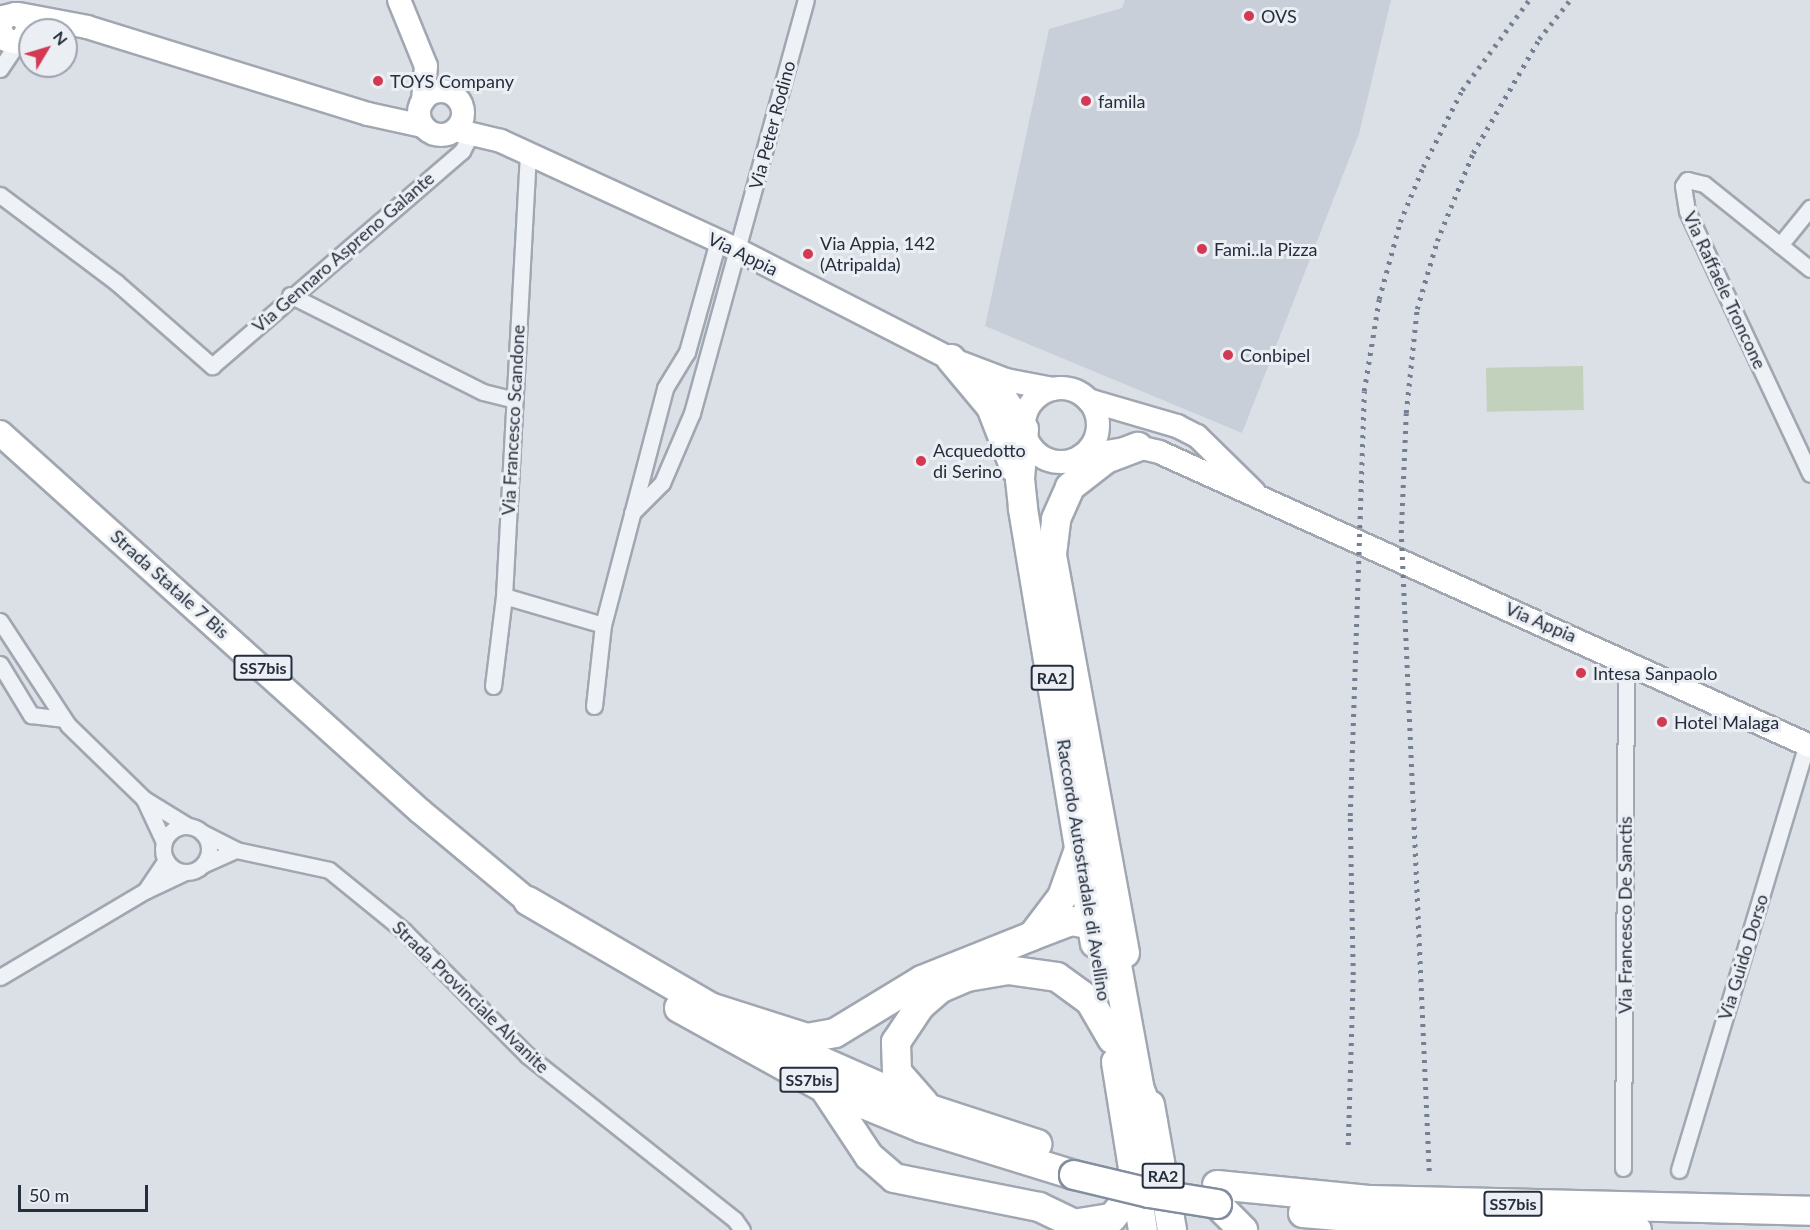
<!DOCTYPE html>
<html>
<head>
<meta charset="utf-8">
<style>
  body { margin:0 }
  #map { position:relative; width:1810px; height:1230px; overflow:hidden; background:#dbe0e7; font-family:Lato,sans-serif }
  div>[style] { position:absolute }
  .built>* { inset:0; background:#c9cfd9 }
  .green>* { inset:0; background:#c2d1bc; transform-origin:0 0 }
  .roads { filter:drop-shadow(2px 0 #a1a7b1) drop-shadow(-2px 0 #a1a7b1) drop-shadow(0 2px #a1a7b1) drop-shadow(0 -2px #a1a7b1) }
  .street>* { height:15px; margin:-7.5px; padding:0 7.5px; transform-origin:7.5px; border-radius:7.5px; background:#eef1f5 }
  .street>.ring { margin:-7.5px; padding:0; box-sizing:content-box; background:none; border:15px solid #eef1f5; border-radius:50% }
  .secondary>* { height:22px; margin:-11px; padding:0 11px; transform-origin:11px; border-radius:11px; background:#fff }
  .secondary>.ring { margin:-11px; padding:0; box-sizing:content-box; background:none; border:22px solid #fff; border-radius:50% }
  .primary>* { height:24px; margin:-12px; padding:0 12px; transform-origin:12px; border-radius:12px; background:#fff }
  .highway>* { height:28px; margin:-14px; padding:0 14px; transform-origin:14px; border-radius:14px; background:#fff }
  .rail>* { height:4.5px; margin-top:-2.25px; transform-origin:0; background:repeating-linear-gradient(90deg,#747f91 0 3px,transparent 0 9px) }
  .bridges { filter:drop-shadow(2px 0 #828d9e) drop-shadow(-2px 0 #828d9e) drop-shadow(0 2px #828d9e) drop-shadow(0 -2px #828d9e) }
  .highway-bridge>* { height:28px; margin:-14px; padding:0 14px; transform-origin:14px; border-radius:14px; background:#fff }
  .dots>* { width:16px; height:16px; translate:-50% -50%; box-sizing:border-box; border:3px solid #ebeff4; border-radius:50% }
  span { translate:-50% -50%; white-space:nowrap; text-align:center; line-height:1.15; -webkit-text-stroke:6px #ebeff4; paint-order:stroke }
  .shield-label span { padding:2px 4px; background:#ebeff4; border:2px solid; border-radius:4px; -webkit-text-stroke-width:0 }
  .shield-label { font-size:16px; color:#252e3d; font-weight:700 }
  .poi-label { font-size:18px; color:#252e3d }
  .left { translate:0 -50%; text-align:left }
  .street-label { font-size:18px; color:#252e3d }
  .north { position:absolute; left:18px; top:18px; width:60px; height:60px; box-sizing:border-box; background:#ebeff4; border:2px solid #9ca2ab; border-radius:50%; rotate:52deg; font-size:16px; font-weight:700; line-height:24px; text-align:center; color:#252e3d }
  .north::after { content:''; display:block; margin:auto; width:21px; height:27px; background:#d33952; clip-path:polygon(50% 0,100% 100%,50% 72%,0 100%) }
  .scale { position:absolute; left:18px; top:1185px; width:130px; height:27px; box-sizing:border-box; border:3px solid #252e3d; border-top:0; padding-left:8px; font-size:18px; line-height:21px; white-space:nowrap; color:#252e3d; -webkit-text-stroke:4px #ebeff4; paint-order:stroke }
</style>
</head>
<body>
<div id="map">
  <div class="built">
    <i style="clip-path:polygon(1125px 0,1391px 0,1359px 134px,1242px 433px,985px 326px,1049px 29px,1122px 8px)"></i>
  </div>
  <div class="green">
    <i style="left:1583px;top:366px;width:44px;height:97px;rotate:89deg"></i>
  </div>
  <div class="roads">
    <div class="street">
      <i style="left:0;top:69px;width:34px;rotate:-56deg"></i>
      <i style="left:0;top:195px;width:145px;rotate:36.9deg"></i>
      <i style="left:116px;top:282px;width:128px;rotate:41.2deg"></i>
      <i style="left:212px;top:366px;width:330px;rotate:-40.7deg"></i>
      <i style="left:462px;top:151px;width:17px;rotate:-62deg"></i>
      <i style="left:1780px;top:245px;width:48px;rotate:-51deg"></i>
      <i style="left:1810px;top:269px;width:136px;rotate:-141.3deg"></i>
      <i style="left:1704px;top:184px;width:17px;rotate:-167deg"></i>
      <i style="left:1687px;top:180px;width:7px;rotate:124deg"></i>
      <i style="left:1683px;top:186px;width:25px;rotate:81deg"></i>
      <i style="left:1687px;top:211px;width:290px;rotate:64.9deg"></i>
      <i style="left:290px;top:295px;width:216px;rotate:26.7deg"></i>
      <i style="left:483px;top:392px;width:32px;rotate:14deg"></i>
      <i style="left:632px;top:513px;width:42px;rotate:-45deg"></i>
      <i style="left:662px;top:483px;width:76px;rotate:-66.8deg"></i>
      <i style="left:692px;top:413px;width:428px;rotate:-74.6deg"></i>
      <i style="left:504px;top:596px;width:103px;rotate:16.3deg"></i>
      <i style="left:0;top:621px;width:124px;rotate:56.8deg"></i>
      <i style="left:68px;top:725px;width:106px;rotate:44.2deg"></i>
      <i style="left:144px;top:799px;width:52px;rotate:31.5deg"></i>
      <i style="left:0;top:664px;width:60px;rotate:58.7deg"></i>
      <i style="left:31px;top:715px;width:32px;rotate:7deg"></i>
      <i style="left:493px;top:686px;width:91px;rotate:-83deg"></i>
      <i style="left:504px;top:596px;width:443px;rotate:-86.9deg"></i>
      <i style="left:594px;top:706px;width:81px;rotate:-83.7deg"></i>
      <i style="left:603px;top:625px;width:245px;rotate:-75.3deg"></i>
      <i style="left:665px;top:388px;width:42px;rotate:-58.6deg"></i>
      <i style="left:687px;top:352px;width:115px;rotate:-74.4deg"></i>
      <i style="left:144px;top:799px;width:47px;rotate:65.1deg"></i>
      <i class="ring" style="left:163px;top:826px;width:31px;height:31px"></i>
      <i style="left:203px;top:833px;width:37px;rotate:27deg"></i>
      <i style="left:236px;top:850px;width:35px;rotate:156deg"></i>
      <i style="left:236px;top:850px;width:95px;rotate:12.1deg"></i>
      <i style="left:329px;top:870px;width:97px;rotate:39.1deg"></i>
      <i style="left:404px;top:931px;width:175px;rotate:45.2deg"></i>
      <i style="left:527px;top:1055px;width:265px;rotate:38.4deg"></i>
      <i style="left:735px;top:1220px;width:12px;rotate:55deg"></i>
      <i style="left:166px;top:860px;width:37px;rotate:124deg"></i>
      <i style="left:145px;top:891px;width:44px;rotate:-25.4deg"></i>
      <i style="left:0;top:977px;width:169px;rotate:-30.7deg"></i>
      <i style="left:1623px;top:1168px;width:507px;rotate:-89.66deg"></i>
      <i style="left:1679px;top:1170px;width:445px;rotate:-73.3deg"></i>
    </div>
    <div class="secondary">
      <i style="left:399px;top:0;width:71px;rotate:67.8deg"></i>
      <i style="left:426px;top:66px;width:35px;rotate:95deg"></i>
      <i style="left:19px;top:14px;width:69px;rotate:10.8deg"></i>
      <i style="left:87px;top:27px;width:294px;rotate:17.2deg"></i>
      <i style="left:368px;top:114px;width:56px;rotate:12.3deg"></i>
      <i style="left:0;top:28px;width:12px;rotate:-70deg"></i>
      <i style="left:4px;top:17px;width:11px;rotate:-15deg"></i>
      <i style="left:15px;top:14px;width:13px;rotate:29deg"></i>
      <i style="left:26px;top:20px;width:9px;rotate:77deg"></i>
      <i style="left:28px;top:29px;width:12px;rotate:121deg"></i>
      <i style="left:22px;top:39px;width:8px;rotate:157deg"></i>
      <i style="left:15px;top:42px;width:9px;rotate:-167deg"></i>
      <i style="left:6px;top:40px;width:13px;rotate:-119deg"></i>
      <i class="ring" style="left:419px;top:91px;width:22px;height:22px"></i>
      <i style="left:455px;top:130px;width:47px;rotate:13.4deg"></i>
      <i style="left:501px;top:141px;width:259px;rotate:24.7deg"></i>
      <i style="left:736px;top:249px;width:242px;rotate:27.1deg"></i>
      <i style="left:951px;top:359px;width:59px;rotate:20.9deg"></i>
      <i style="left:1006px;top:380px;width:48px;rotate:10.8deg"></i>
      <i style="left:986px;top:375px;width:20px;rotate:45deg"></i>
      <i style="left:1000px;top:389px;width:43px;rotate:56.3deg"></i>
      <i class="ring" style="left:1024px;top:388px;width:52px;height:52px"></i>
      <i style="left:1088px;top:400px;width:93px;rotate:16.3deg"></i>
      <i style="left:1177px;top:426px;width:22px;rotate:27deg"></i>
      <i style="left:1197px;top:436px;width:80px;rotate:44.5deg"></i>
      <i style="left:1081px;top:456px;width:58px;rotate:-9deg"></i>
      <i style="left:1138px;top:447px;width:22px;rotate:13deg"></i>
      <i style="left:1159px;top:452px;width:714px;rotate:24.3deg"></i>
    </div>
    <div class="primary">
      <i style="left:0;top:433px;width:565px;rotate:41.99deg"></i>
      <i style="left:420px;top:811px;width:141px;rotate:39.8deg"></i>
    </div>
    <div class="highway">
      <i style="left:951px;top:359px;width:62px;rotate:50.2deg"></i>
      <i style="left:991px;top:407px;width:66px;rotate:68.8deg"></i>
      <i style="left:1024px;top:429px;width:50px;rotate:94.6deg"></i>
      <i style="left:1020px;top:479px;width:30px;rotate:84deg"></i>
      <i style="left:1023px;top:509px;width:440px;rotate:80.6deg"></i>
      <i style="left:528px;top:901px;width:211px;rotate:30.2deg"></i>
      <i style="left:710px;top:1007px;width:102px;rotate:17.7deg"></i>
      <i style="left:807px;top:1038px;width:28px;rotate:-10deg"></i>
      <i style="left:835px;top:1033px;width:102px;rotate:-31.3deg"></i>
      <i style="left:922px;top:980px;width:118px;rotate:-21.8deg"></i>
      <i style="left:1032px;top:936px;width:42px;rotate:-21deg"></i>
      <i style="left:1071px;top:921px;width:27px;rotate:10deg"></i>
      <i style="left:1098px;top:926px;width:18px;rotate:41deg"></i>
      <i style="left:1112px;top:938px;width:155px;rotate:79.6deg"></i>
      <i style="left:1140px;top:1090px;width:35px;rotate:68deg"></i>
      <i style="left:1034px;top:934px;width:46px;rotate:-52.9deg"></i>
      <i style="left:1062px;top:897px;width:48px;rotate:-70.4deg"></i>
      <i style="left:1125px;top:953px;width:406px;rotate:-100.4deg"></i>
      <i style="left:1052px;top:554px;width:35px;rotate:-83deg"></i>
      <i style="left:1056px;top:519px;width:35px;rotate:-66deg"></i>
      <i style="left:1070px;top:487px;width:46px;rotate:-37.9deg"></i>
      <i style="left:1106px;top:459px;width:34px;rotate:-21deg"></i>
      <i style="left:679px;top:1008px;width:166px;rotate:28.9deg"></i>
      <i style="left:824px;top:1088px;width:106px;rotate:22.2deg"></i>
      <i style="left:922px;top:1128px;width:159px;rotate:17.2deg"></i>
      <i style="left:776px;top:1041px;width:168px;rotate:23.8deg"></i>
      <i style="left:930px;top:1109px;width:113px;rotate:18.1deg"></i>
      <i style="left:1116px;top:1062px;width:170px;rotate:80.9deg"></i>
      <i style="left:824px;top:1088px;width:82px;rotate:56.5deg"></i>
      <i style="left:869px;top:1156px;width:33px;rotate:41deg"></i>
      <i style="left:894px;top:1178px;width:148px;rotate:11.3deg"></i>
      <i style="left:1039px;top:1207px;width:53px;rotate:25.6deg"></i>
      <i style="left:924px;top:1103px;width:41px;rotate:-131.1deg"></i>
      <i style="left:897px;top:1072px;width:30px;rotate:-92deg"></i>
      <i style="left:896px;top:1042px;width:43px;rotate:-56.3deg"></i>
      <i style="left:920px;top:1006px;width:28px;rotate:-41deg"></i>
      <i style="left:941px;top:988px;width:28px;rotate:-23deg"></i>
      <i style="left:967px;top:977px;width:42px;rotate:-9.7deg"></i>
      <i style="left:1008px;top:970px;width:49px;rotate:8.1deg"></i>
      <i style="left:1057px;top:977px;width:41px;rotate:36deg"></i>
      <i style="left:1090px;top:1001px;width:44px;rotate:59.9deg"></i>
      <i style="left:1150px;top:1105px;width:127px;rotate:80deg"></i>
      <i style="left:1217px;top:1185px;width:155px;rotate:5.6deg"></i>
      <i style="left:1371px;top:1200px;width:439px;rotate:1.4deg"></i>
      <i style="left:1217px;top:1204px;width:37px;rotate:45deg"></i>
      <i style="left:1303px;top:1213px;width:106px;rotate:4.9deg"></i>
      <i style="left:1409px;top:1222px;width:228px;rotate:2deg"></i>
      <i style="left:1079px;top:1223px;width:33px;rotate:-9deg"></i>
      <i style="left:1112px;top:1218px;width:27px;rotate:-51deg"></i>
      <i style="left:1129px;top:1197px;width:19px;rotate:-72deg"></i>
    </div>
  </div>
  <div class="rail">
    <i style="left:1348px;top:1145px;width:170px;rotate:-88.3deg"></i>
    <i style="left:1353px;top:975px;width:159px;rotate:-91.1deg"></i>
    <i style="left:1350px;top:816px;width:425px;rotate:-88.1deg"></i>
    <i style="left:1364px;top:391px;width:93px;rotate:-80.7deg"></i>
    <i style="left:1379px;top:299px;width:80px;rotate:-74.7deg"></i>
    <i style="left:1400px;top:222px;width:60px;rotate:-67.3deg"></i>
    <i style="left:1423px;top:167px;width:86px;rotate:-63.1deg"></i>
    <i style="left:1462px;top:90px;width:112px;rotate:-53.3deg"></i>
    <i style="left:1429px;top:1171px;width:639px;rotate:-92.51deg"></i>
    <i style="left:1401px;top:533px;width:120px;rotate:-87.6deg"></i>
    <i style="left:1406px;top:413px;width:105px;rotate:-84deg"></i>
    <i style="left:1417px;top:309px;width:71px;rotate:-73.6deg"></i>
    <i style="left:1437px;top:241px;width:95px;rotate:-67.8deg"></i>
    <i style="left:1473px;top:153px;width:132px;rotate:-59.9deg"></i>
    <i style="left:1539px;top:39px;width:50px;rotate:-51.5deg"></i>
  </div>
  <div class="bridges">
    <div class="highway-bridge">
      <i style="left:1074px;top:1175px;width:77px;rotate:13.5deg"></i>
      <i style="left:1149px;top:1193px;width:69px;rotate:9.2deg"></i>
    </div>
  </div>
  <div class="dots">
    <i style="left:1249px;top:16px;background:#d33952"></i>
    <i style="left:378px;top:81px;background:#d33952"></i>
    <i style="left:1086px;top:101px;background:#d33952"></i>
    <i style="left:1202px;top:249px;background:#d33952"></i>
    <i style="left:808px;top:254px;background:#d33952"></i>
    <i style="left:1228px;top:355px;background:#d33952"></i>
    <i style="left:921px;top:461px;background:#d33952"></i>
    <i style="left:1581px;top:673px;background:#d33952"></i>
    <i style="left:1662px;top:722px;background:#d33952"></i>
  </div>
  <div class="shield-label">
    <span style="left:263px;top:668px">SS7bis</span>
    <span style="left:1052px;top:678px">RA2</span>
    <span style="left:809px;top:1080px">SS7bis</span>
    <span style="left:1163px;top:1176px">RA2</span>
    <span style="left:1513px;top:1204px">SS7bis</span>
  </div>
  <div class="poi-label">
    <span class="left" style="left:1261px;top:16px">OVS</span>
    <span class="left" style="left:390px;top:81px">TOYS Company</span>
    <span class="left" style="left:1098px;top:101px">famila</span>
    <span class="left" style="left:820px;top:254px">Via Appia, 142<br>(Atripalda)</span>
    <span class="left" style="left:1214px;top:249px">Fami..la Pizza</span>
    <span class="left" style="left:1240px;top:355px">Conbipel</span>
    <span class="left" style="left:933px;top:461px">Acquedotto<br>di Serino</span>
    <span class="left" style="left:1593px;top:673px">Intesa Sanpaolo</span>
    <span class="left" style="left:1674px;top:722px">Hotel Malaga</span>
  </div>
  <div class="street-label">
    <span style="left:772px;top:125px;rotate:-75deg">Via Peter Rodino</span>
    <span style="left:343px;top:252px;rotate:-41deg">Via Gennaro Aspreno Galante</span>
    <span style="left:743px;top:254px;rotate:26deg">Via Appia</span>
    <span style="left:1725px;top:290px;rotate:65deg">Via Raffaele Troncone</span>
    <span style="left:513px;top:420px;rotate:-87deg">Via Francesco Scandone</span>
    <span style="left:170px;top:584px;rotate:42deg">Strada Statale 7 Bis</span>
    <span style="left:1541px;top:622px;rotate:23deg">Via Appia</span>
    <span style="left:1084px;top:870px;rotate:81deg">Raccordo Autostradale di Avellino</span>
    <span style="left:1625px;top:915px;rotate:-90deg">Via Francesco De Sanctis</span>
    <span style="left:1743px;top:957px;rotate:-73deg">Via Guido Dorso</span>
    <span style="left:471px;top:997px;rotate:44deg">Strada Provinciale Alvanite</span>
  </div>
  <div class="north">N</div>
  <div class="scale">50 m</div>
</div>
</body>
</html>
